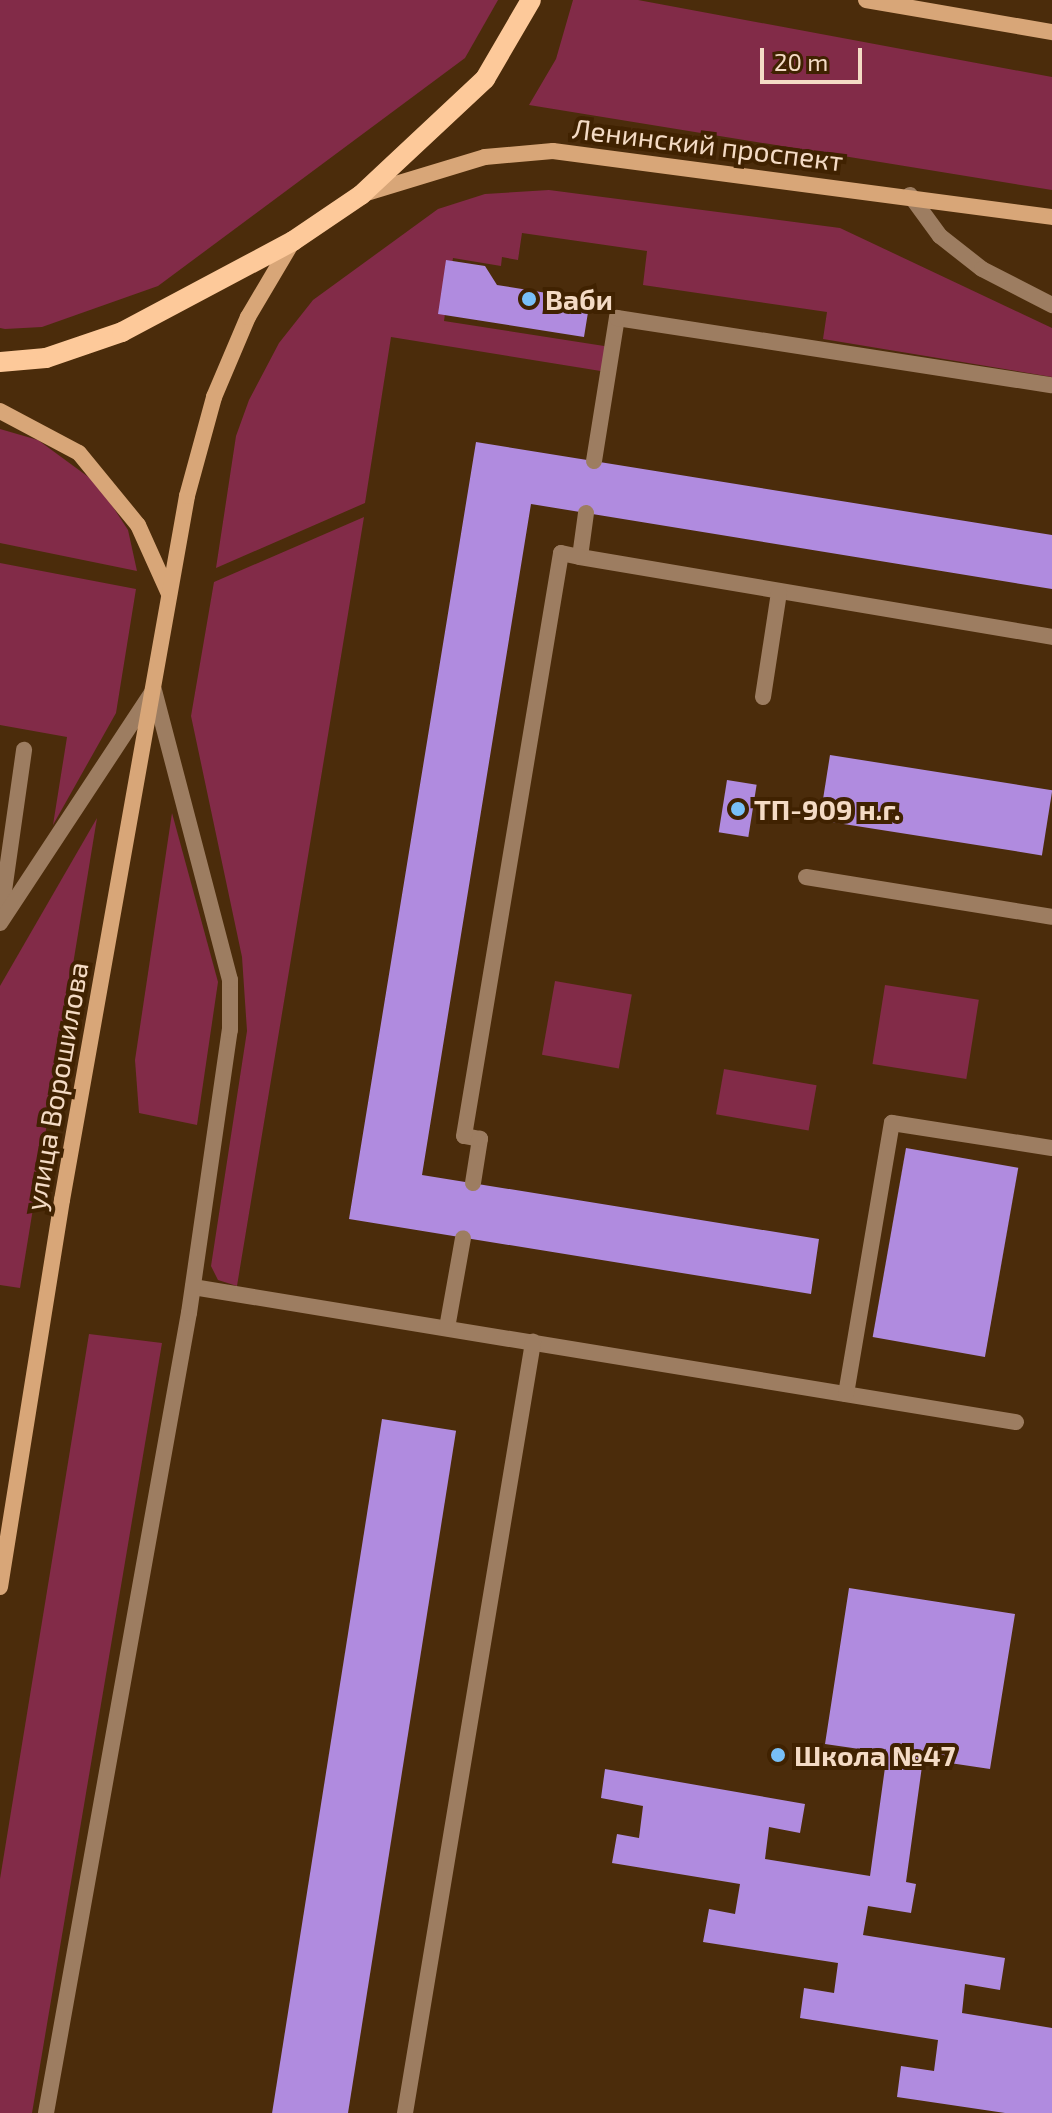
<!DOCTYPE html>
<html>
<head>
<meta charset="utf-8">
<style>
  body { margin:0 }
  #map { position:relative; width:1052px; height:2113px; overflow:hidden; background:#4b2c0b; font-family:"Exo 2",sans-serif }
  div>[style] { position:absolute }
  .green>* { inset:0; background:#822b48; transform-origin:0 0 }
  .building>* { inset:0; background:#b08bdf; transform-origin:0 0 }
  .lane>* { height:16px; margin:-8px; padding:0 8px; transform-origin:8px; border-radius:8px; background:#9d7d61 }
  .street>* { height:16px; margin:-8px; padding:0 8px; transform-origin:8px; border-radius:8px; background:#9d7d61 }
  .secondary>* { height:16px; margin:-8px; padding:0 8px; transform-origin:8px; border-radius:8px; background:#d8a678 }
  .primary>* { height:20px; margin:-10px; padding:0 10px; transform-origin:10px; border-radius:10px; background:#fdc99a }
  .dots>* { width:22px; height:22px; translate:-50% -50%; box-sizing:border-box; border:4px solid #402201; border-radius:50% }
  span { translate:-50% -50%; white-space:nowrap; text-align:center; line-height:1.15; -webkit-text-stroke:8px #402201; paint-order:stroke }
  .street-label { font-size:28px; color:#f4dbc5 }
  .poi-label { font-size:28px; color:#f4dbc5; font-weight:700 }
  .left { translate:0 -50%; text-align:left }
  .scale { position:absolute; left:760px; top:48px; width:102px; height:36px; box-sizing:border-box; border:4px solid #f4dbc5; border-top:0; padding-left:10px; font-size:24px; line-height:28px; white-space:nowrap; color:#f4dbc5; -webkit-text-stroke:6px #402201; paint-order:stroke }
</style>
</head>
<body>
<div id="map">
  <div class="green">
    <i style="clip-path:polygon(0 0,498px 0,465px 58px,158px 286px,42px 327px,5px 329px,0 328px)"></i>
    <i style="clip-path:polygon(573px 0,638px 0,1052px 77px,1052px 190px,529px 105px,556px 59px)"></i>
    <i style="clip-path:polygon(549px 190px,840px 228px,1052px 328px,1052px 377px,823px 339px,827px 312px,643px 285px,647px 251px,522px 233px,518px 260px,502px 257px,501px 266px,453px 258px,444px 321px,617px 348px,613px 373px,391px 337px,365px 503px,216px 568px,236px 436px,249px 400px,279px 343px,313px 300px,438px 209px,485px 194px)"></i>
    <i style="clip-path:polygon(0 429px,38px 440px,98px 484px,128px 530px,137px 571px,0 543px)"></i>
    <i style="clip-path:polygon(364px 517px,237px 1286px,218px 1280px,211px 1266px,247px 1031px,242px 957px,191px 716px,214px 582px)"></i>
    <i style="clip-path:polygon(0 563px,136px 589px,116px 713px,53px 825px,67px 737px,0 725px)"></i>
    <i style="clip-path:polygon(172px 813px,218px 982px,197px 1125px,139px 1113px,135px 1060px)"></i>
    <i style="clip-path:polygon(97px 818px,20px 1288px,0 1285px,0 986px)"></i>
    <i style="left:555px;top:981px;width:78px;height:75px;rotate:10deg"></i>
    <i style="left:885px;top:985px;width:95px;height:80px;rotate:9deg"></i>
    <i style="left:724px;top:1069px;width:94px;height:46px;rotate:10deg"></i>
    <i style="clip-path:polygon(89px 1334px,162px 1343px,32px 2113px,0 2113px,0 1879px)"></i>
  </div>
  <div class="building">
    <i style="clip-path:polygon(446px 260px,485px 266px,497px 285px,590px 300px,584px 337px,438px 314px)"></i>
    <i style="clip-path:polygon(476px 442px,1052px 535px,1052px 589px,531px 504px,422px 1175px,819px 1239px,811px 1294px,349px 1219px)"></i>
    <i style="left:830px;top:755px;width:225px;height:66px;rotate:9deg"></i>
    <i style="left:727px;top:780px;width:30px;height:53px;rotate:9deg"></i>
    <i style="left:906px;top:1148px;width:114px;height:192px;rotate:10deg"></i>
    <i style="left:382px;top:1419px;width:75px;height:704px;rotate:9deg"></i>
    <i style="clip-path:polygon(849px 1588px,1015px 1614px,990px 1769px,923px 1759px,906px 1882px,916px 1884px,911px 1913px,868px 1906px,863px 1935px,1005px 1958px,1000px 1990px,965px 1984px,962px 2013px,1052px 2028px,1052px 2113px,1005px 2113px,897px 2097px,901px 2066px,934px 2071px,938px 2040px,800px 2018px,804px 1988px,834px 1993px,838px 1963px,703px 1942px,709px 1909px,735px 1914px,740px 1884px,612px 1863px,617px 1834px,639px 1838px,643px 1806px,601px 1798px,605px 1769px,805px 1804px,800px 1833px,769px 1827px,765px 1859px,870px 1876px,887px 1753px,825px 1744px)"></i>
  </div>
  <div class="lane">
    <i style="left:594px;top:461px;width:145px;rotate:-80.9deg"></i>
    <i style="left:617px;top:318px;width:440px;rotate:8.8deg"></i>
    <i style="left:586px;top:513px;width:44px;rotate:97.8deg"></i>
    <i style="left:580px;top:557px;width:479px;rotate:9.6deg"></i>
    <i style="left:763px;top:697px;width:106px;rotate:-81.3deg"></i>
    <i style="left:806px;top:877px;width:249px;rotate:9.2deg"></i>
    <i style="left:0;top:919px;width:171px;rotate:-81.9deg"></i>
    <i style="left:473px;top:1183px;width:45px;rotate:-81deg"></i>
    <i style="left:480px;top:1139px;width:16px;rotate:-169deg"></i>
    <i style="left:464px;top:1136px;width:591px;rotate:-80.55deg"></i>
    <i style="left:561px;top:553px;width:19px;rotate:12deg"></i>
    <i style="left:193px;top:1287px;width:834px;rotate:9.32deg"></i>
    <i style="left:447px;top:1328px;width:91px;rotate:-79.9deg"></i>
    <i style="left:846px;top:1394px;width:275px;rotate:-80.4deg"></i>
    <i style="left:892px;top:1123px;width:162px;rotate:8.9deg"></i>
    <i style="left:405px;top:2113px;width:782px;rotate:-80.57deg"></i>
  </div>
  <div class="street">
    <i style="left:910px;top:195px;width:51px;rotate:53.8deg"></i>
    <i style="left:940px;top:236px;width:53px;rotate:38.2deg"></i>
    <i style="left:982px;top:269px;width:79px;rotate:27.2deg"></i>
    <i style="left:0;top:923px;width:278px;rotate:-56.6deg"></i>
    <i style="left:46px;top:2113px;width:813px;rotate:-79.87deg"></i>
    <i style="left:189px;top:1313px;width:286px;rotate:-81.8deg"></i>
    <i style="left:230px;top:1030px;width:50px;rotate:-90deg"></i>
    <i style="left:230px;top:980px;width:300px;rotate:-104.7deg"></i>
  </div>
  <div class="secondary">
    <i style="left:866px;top:0;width:189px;rotate:9.8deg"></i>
    <i style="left:363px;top:194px;width:127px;rotate:-16.9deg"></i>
    <i style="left:485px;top:157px;width:68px;rotate:-5deg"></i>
    <i style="left:553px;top:151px;width:503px;rotate:7.53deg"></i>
    <i style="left:0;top:411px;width:89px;rotate:28deg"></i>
    <i style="left:79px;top:453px;width:93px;rotate:50.7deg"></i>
    <i style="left:138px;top:525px;width:76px;rotate:65.8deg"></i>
    <i style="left:0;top:1587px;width:392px;rotate:-80.9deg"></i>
    <i style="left:62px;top:1200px;width:715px;rotate:-79.93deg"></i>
    <i style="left:187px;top:496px;width:103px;rotate:-74.7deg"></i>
    <i style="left:214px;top:397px;width:87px;rotate:-67deg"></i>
    <i style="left:248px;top:317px;width:88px;rotate:-59.4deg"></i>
  </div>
  <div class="primary">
    <i style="left:0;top:362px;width:46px;rotate:-5deg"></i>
    <i style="left:46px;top:358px;width:80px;rotate:-18.9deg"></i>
    <i style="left:122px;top:332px;width:194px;rotate:-28deg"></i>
    <i style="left:293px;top:241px;width:82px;rotate:-34.1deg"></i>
    <i style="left:361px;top:195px;width:170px;rotate:-43.1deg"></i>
    <i style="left:485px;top:79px;width:91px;rotate:-59.8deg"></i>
  </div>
  <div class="dots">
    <i style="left:529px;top:299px;background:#78bff7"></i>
    <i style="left:738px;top:809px;background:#78bff7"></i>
    <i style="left:778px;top:1755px;background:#78bff7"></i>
  </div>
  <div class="street-label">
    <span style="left:708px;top:144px;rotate:7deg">Ленинский проспект</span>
    <span style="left:56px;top:1086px;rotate:-80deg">улица Ворошилова</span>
  </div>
  <div class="poi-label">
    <span class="left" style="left:545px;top:299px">Ваби</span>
    <span class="left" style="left:754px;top:809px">ТП-909 н.г.</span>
    <span class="left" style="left:794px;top:1755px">Школа №47</span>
  </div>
  <div class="scale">20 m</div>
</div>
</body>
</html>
